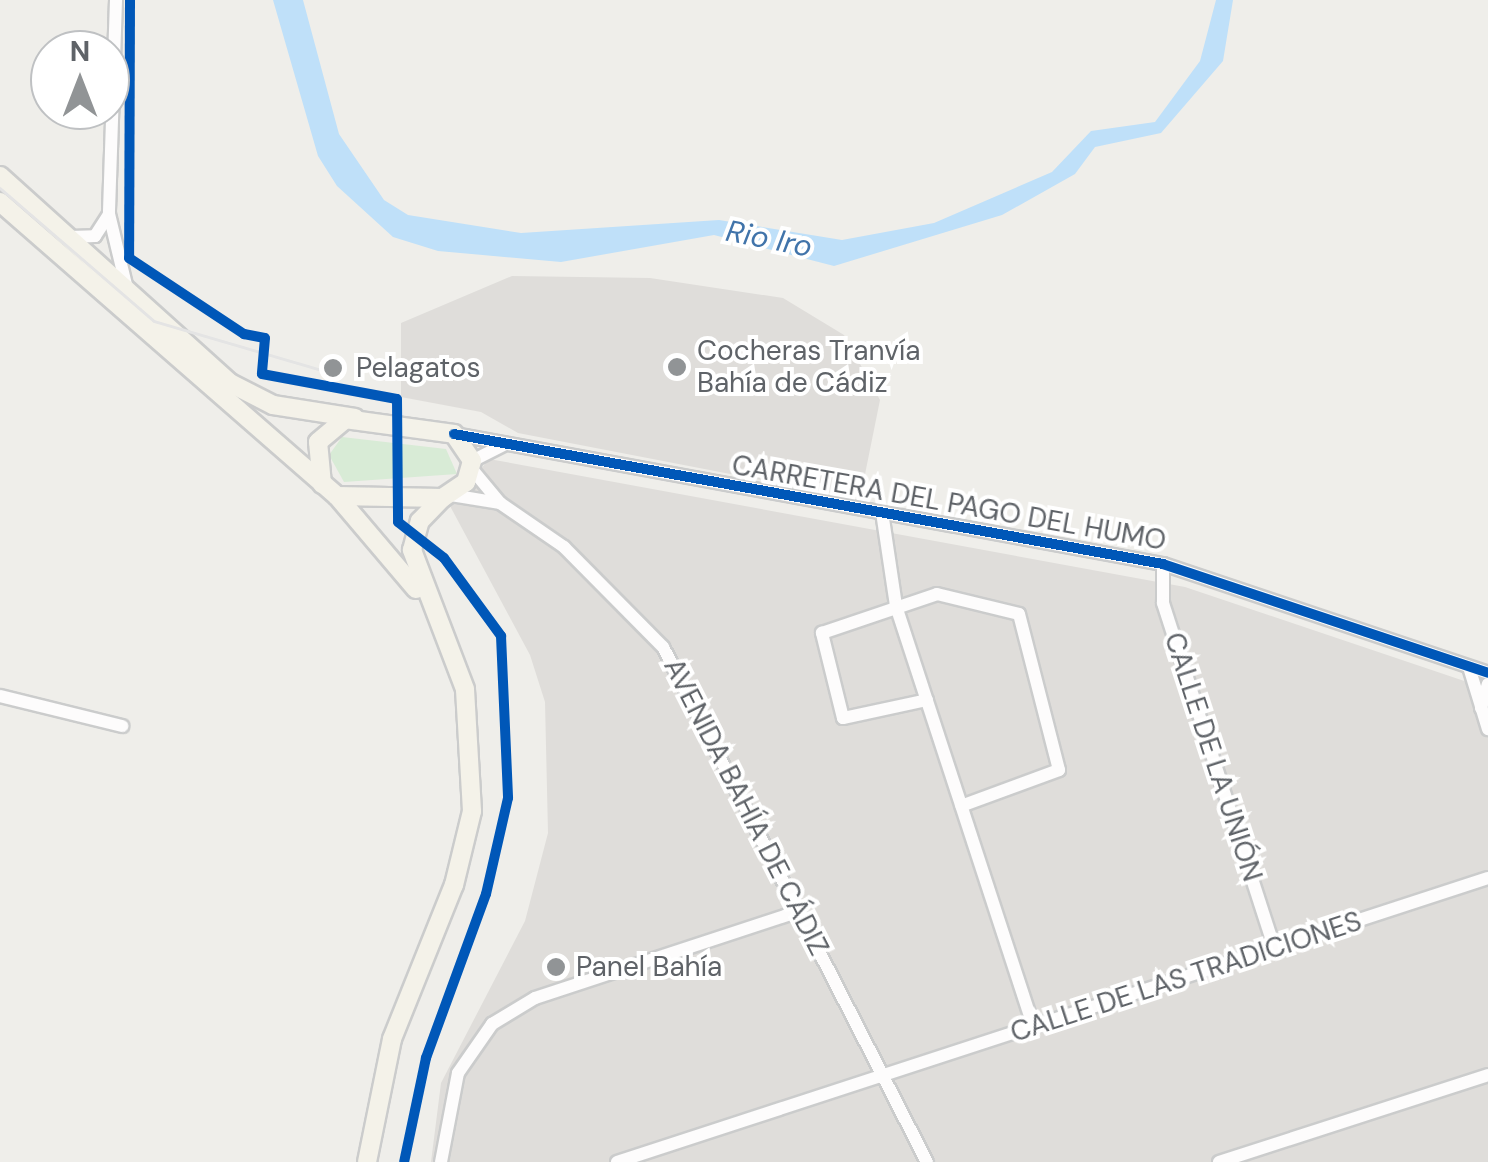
<!DOCTYPE html>
<html>
<head>
<meta charset="utf-8">
<style>
  body { margin:0 }
  #map { position:relative; width:1488px; height:1162px; overflow:hidden; background:#efeeea; font-family:"DM Sans",sans-serif }
  div>[style] { position:absolute }
  .industrial>* { inset:0; background:#dfddda }
  .green>* { inset:0; background:#d8ebd6 }
  .water>* { inset:0; background:#bfe0f9 }
  .roads { filter:drop-shadow(2px 0 #cbcccc) drop-shadow(-2px 0 #cbcccc) drop-shadow(0 2px #cbcccc) drop-shadow(0 -2px #cbcccc) }
  .minor>* { height:12px; margin:-6px; padding:0 6px; transform-origin:6px; border-radius:6px; background:#fdfcfc }
  .major>* { height:18px; margin:-9px; padding:0 9px; transform-origin:9px; border-radius:9px; background:#f4f2e9 }
  .tram>* { height:2.5px; margin:-1.25px; padding:0 1.25px; transform-origin:1.25px; border-radius:1.25px; background:#e4e4e4 }
  .cycleway>* { height:10px; margin:-5px; padding:0 5px; transform-origin:5px; border-radius:5px; background:#0057b8 }
  .dots>* { width:28px; height:28px; translate:-50% -50%; box-sizing:border-box; border:5px solid #fff; border-radius:50% }
  span { translate:-50% -50%; white-space:nowrap; text-align:center; line-height:1.15; -webkit-text-stroke:8px #fff; paint-order:stroke }
  .poi-label { font-size:28px; color:#5f6368 }
  .left { translate:0 -50%; text-align:left }
  .street-label { font-size:28px; color:#5f6368 }
  .water-label { font-size:30px; color:#4174aa; font-style:italic }
  .north { position:absolute; left:30px; top:30px; width:100px; height:100px; box-sizing:border-box; background:#fff; border:2px solid #bfc1c3; border-radius:50%; rotate:0deg; font-size:28px; font-weight:700; line-height:40px; text-align:center; color:#5f6368 }
  .north::after { content:''; display:block; margin:auto; width:35px; height:45px; background:#919496; clip-path:polygon(50% 0,100% 100%,50% 72%,0 100%) }
</style>
</head>
<body>
<div id="map">
  <div class="industrial">
    <i style="clip-path:polygon(512px 276px,650px 278px,783px 298px,844px 335px,880px 400px,860px 499px,518px 433px,481px 412px,401px 397px,401px 323px)"></i>
    <i style="clip-path:polygon(489px 459px,1185px 587px,1488px 689px,1488px 1162px,431px 1162px,441px 1083px,525px 921px,548px 833px,545px 702px,530px 655px,450px 506px)"></i>
  </div>
  <div class="green">
    <i style="clip-path:polygon(342px 437px,446px 449px,457px 474px,344px 482px,329px 455px)"></i>
  </div>
  <div class="water">
    <i style="clip-path:polygon(273px 0,303px 0,339px 134px,384px 200px,408px 215px,521px 233px,719px 220px,842px 240px,934px 223px,1052px 172px,1091px 131px,1155px 122px,1200px 61px,1216px 0,1233px 0,1223px 61px,1161px 133px,1095px 147px,1075px 174px,1002px 215px,834px 266px,714px 235px,561px 262px,438px 251px,393px 237px,337px 186px,318px 156px)"></i>
  </div>
  <div class="roads">
    <div class="minor">
      <i style="left:116px;top:0;width:214px;rotate:91.9deg"></i>
      <i style="left:109px;top:214px;width:73px;rotate:76.5deg"></i>
      <i style="left:70px;top:237px;width:25px;rotate:-2deg"></i>
      <i style="left:95px;top:236px;width:24px;rotate:-57deg"></i>
      <i style="left:454px;top:434px;width:721px;rotate:10.39deg"></i>
      <i style="left:1163px;top:564px;width:343px;rotate:18.5deg"></i>
      <i style="left:472px;top:461px;width:36px;rotate:-27deg"></i>
      <i style="left:471px;top:468px;width:45px;rotate:50.4deg"></i>
      <i style="left:451px;top:495px;width:50px;rotate:9.3deg"></i>
      <i style="left:500px;top:503px;width:78px;rotate:34.5deg"></i>
      <i style="left:564px;top:547px;width:141px;rotate:45.3deg"></i>
      <i style="left:663px;top:647px;width:579px;rotate:62.86deg"></i>
      <i style="left:882px;top:512px;width:95px;rotate:81.5deg"></i>
      <i style="left:896px;top:606px;width:442px;rotate:71.9deg"></i>
      <i style="left:1163px;top:564px;width:39px;rotate:90deg"></i>
      <i style="left:1163px;top:603px;width:364px;rotate:72.1deg"></i>
      <i style="left:1469px;top:667px;width:65px;rotate:73deg"></i>
      <i style="left:0;top:696px;width:126px;rotate:13.8deg"></i>
      <i style="left:927px;top:700px;width:86px;rotate:167.9deg"></i>
      <i style="left:843px;top:718px;width:88px;rotate:-103.9deg"></i>
      <i style="left:822px;top:633px;width:121px;rotate:-18.7deg"></i>
      <i style="left:937px;top:594px;width:84px;rotate:13.7deg"></i>
      <i style="left:1019px;top:614px;width:161px;rotate:75.6deg"></i>
      <i style="left:1059px;top:770px;width:104px;rotate:159.8deg"></i>
      <i style="left:1481px;top:708px;width:25px;rotate:-74deg"></i>
      <i style="left:441px;top:1162px;width:91px;rotate:-79.2deg"></i>
      <i style="left:458px;top:1073px;width:60px;rotate:-55.2deg"></i>
      <i style="left:492px;top:1024px;width:50px;rotate:-31.2deg"></i>
      <i style="left:535px;top:998px;width:279px;rotate:-18.2deg"></i>
      <i style="left:617px;top:1162px;width:916px;rotate:-18.06deg"></i>
      <i style="left:1219px;top:1162px;width:283px;rotate:-17.9deg"></i>
    </div>
    <div class="major">
      <i style="left:0;top:176px;width:309px;rotate:42deg"></i>
      <i style="left:230px;top:383px;width:48px;rotate:27.1deg"></i>
      <i style="left:273px;top:405px;width:83px;rotate:9deg"></i>
      <i style="left:0;top:202px;width:447px;rotate:41.1deg"></i>
      <i style="left:337px;top:496px;width:122px;rotate:49.7deg"></i>
      <i style="left:322px;top:484px;width:42px;rotate:-95.4deg"></i>
      <i style="left:318px;top:442px;width:35px;rotate:-40deg"></i>
      <i style="left:345px;top:419px;width:110px;rotate:7.8deg"></i>
      <i style="left:454px;top:434px;width:32px;rotate:56deg"></i>
      <i style="left:472px;top:461px;width:22px;rotate:106deg"></i>
      <i style="left:466px;top:482px;width:29px;rotate:146deg"></i>
      <i style="left:442px;top:498px;width:105px;rotate:-178.9deg"></i>
      <i style="left:367px;top:1162px;width:126px;rotate:-78.5deg"></i>
      <i style="left:392px;top:1039px;width:166px;rotate:-68.1deg"></i>
      <i style="left:454px;top:885px;width:76px;rotate:-76.3deg"></i>
      <i style="left:472px;top:811px;width:122px;rotate:-93.3deg"></i>
      <i style="left:465px;top:689px;width:149px;rotate:-110.9deg"></i>
      <i style="left:412px;top:550px;width:30px;rotate:-75deg"></i>
      <i style="left:420px;top:521px;width:32px;rotate:-46deg"></i>
    </div>
  </div>
  <div class="tram">
    <i style="left:0;top:188px;width:203px;rotate:40.8deg"></i>
    <i style="left:154px;top:321px;width:185px;rotate:16.3deg"></i>
  </div>
  <div class="cycleway">
    <i style="left:130px;top:0;width:258px;rotate:90.2deg"></i>
    <i style="left:129px;top:258px;width:138px;rotate:33.5deg"></i>
    <i style="left:244px;top:334px;width:21px;rotate:11deg"></i>
    <i style="left:265px;top:338px;width:36px;rotate:95deg"></i>
    <i style="left:262px;top:374px;width:137px;rotate:10.5deg"></i>
    <i style="left:397px;top:399px;width:123px;rotate:89.5deg"></i>
    <i style="left:398px;top:522px;width:58px;rotate:38deg"></i>
    <i style="left:444px;top:558px;width:97px;rotate:53.8deg"></i>
    <i style="left:501px;top:636px;width:162px;rotate:87.5deg"></i>
    <i style="left:508px;top:798px;width:98px;rotate:102.9deg"></i>
    <i style="left:486px;top:894px;width:175px;rotate:110.1deg"></i>
    <i style="left:426px;top:1058px;width:106px;rotate:101.9deg"></i>
    <i style="left:454px;top:434px;width:721px;rotate:10.39deg"></i>
    <i style="left:1163px;top:564px;width:343px;rotate:18.5deg"></i>
  </div>
  <div class="dots">
    <i style="left:677px;top:367px;background:#919496"></i>
    <i style="left:333px;top:368px;background:#919496"></i>
    <i style="left:556px;top:967px;background:#919496"></i>
  </div>
  <div class="poi-label">
    <span class="left" style="left:697px;top:367px">Cocheras Tranvía<br>Bahía de Cádiz</span>
    <span class="left" style="left:356px;top:368px">Pelagatos</span>
    <span class="left" style="left:576px;top:967px">Panel Bahía</span>
  </div>
  <div class="street-label">
    <span style="left:949px;top:503px;rotate:10deg">CARRETERA DEL PAGO DEL HUMO</span>
    <span style="left:1213px;top:757px;rotate:72deg">CALLE DE LA UNIÓN</span>
    <span style="left:746px;top:807px;rotate:63deg">AVENIDA BAHÍA DE CÁDIZ</span>
    <span style="left:1186px;top:977px;rotate:-18deg">CALLE DE LAS TRADICIONES</span>
  </div>
  <div class="water-label">
    <span style="left:769px;top:239px;rotate:11deg">Rio Iro</span>
  </div>
  <div class="north">N</div>
</div>
</body>
</html>
